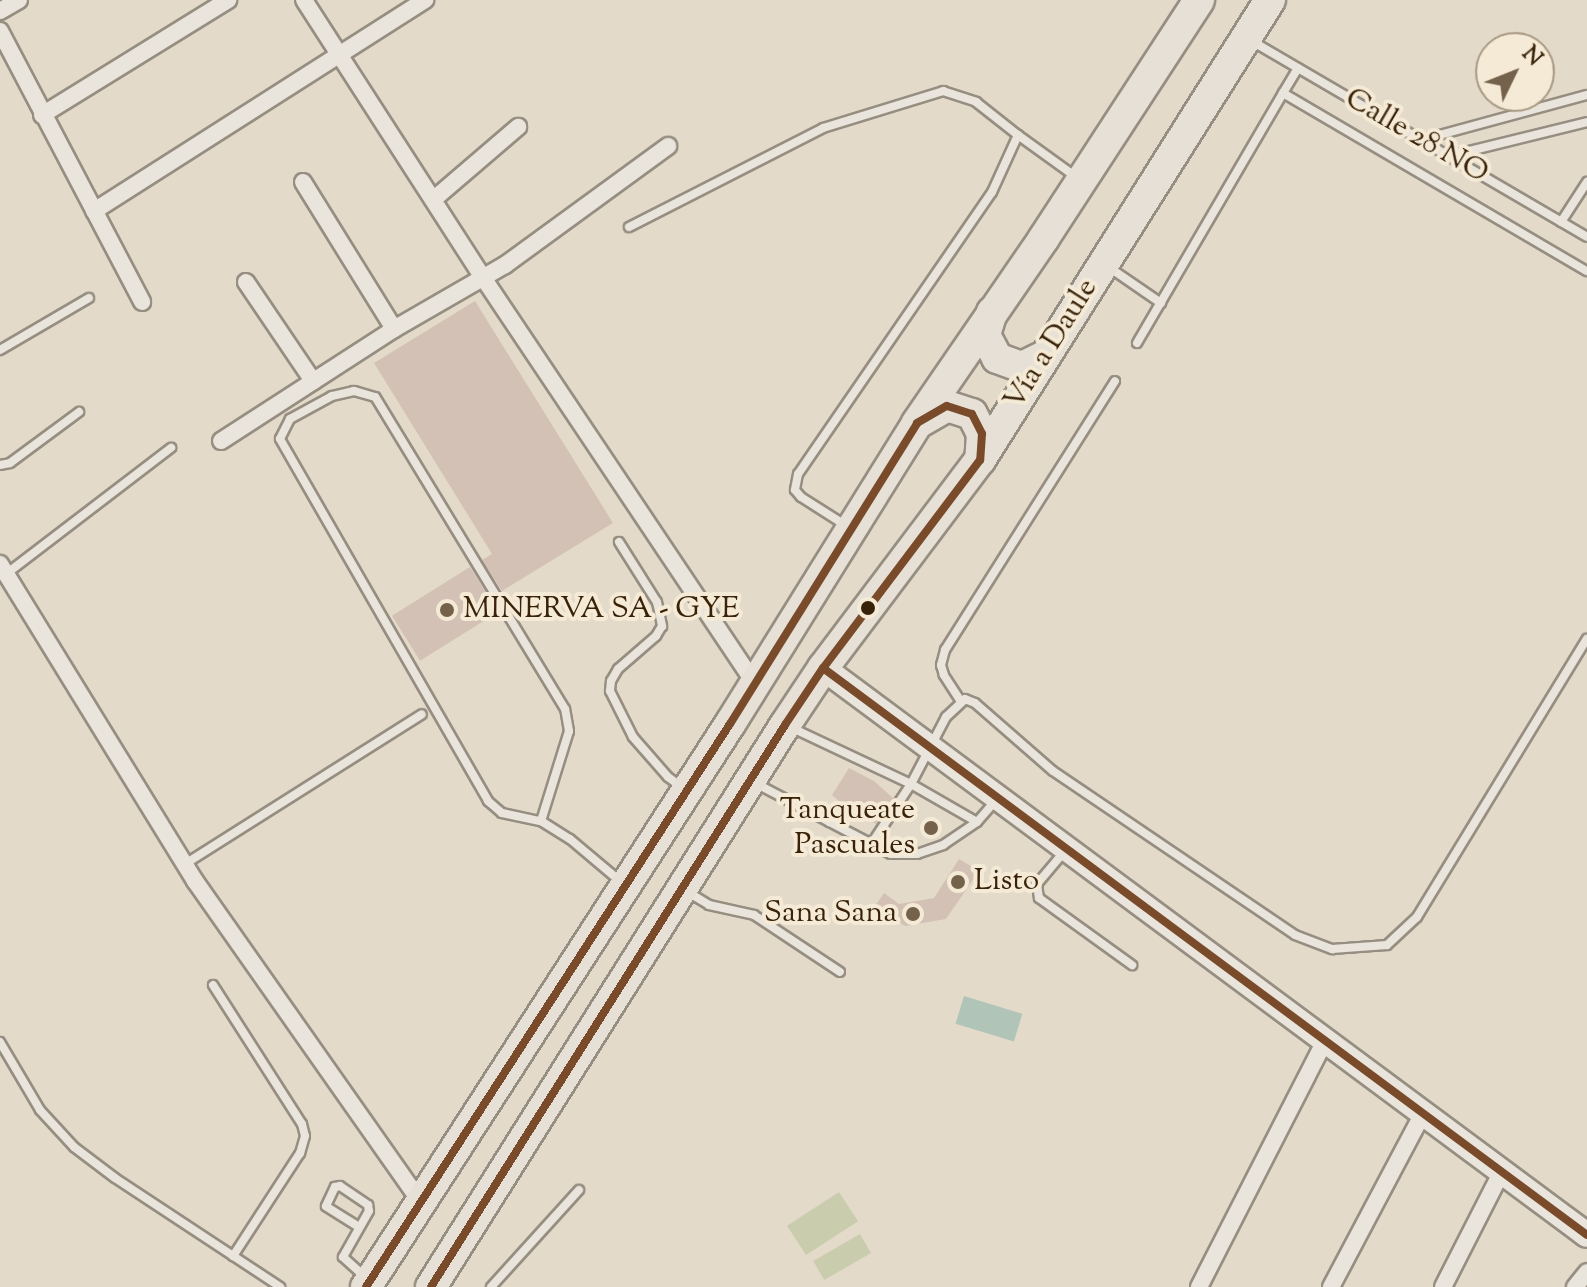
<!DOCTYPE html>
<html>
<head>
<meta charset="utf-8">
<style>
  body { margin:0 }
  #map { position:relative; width:1587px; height:1287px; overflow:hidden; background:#e4daca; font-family:"Sorts Mill Goudy",serif }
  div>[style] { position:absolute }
  .green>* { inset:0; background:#cacdad; transform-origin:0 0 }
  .water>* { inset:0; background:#b0c5b8; transform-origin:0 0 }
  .building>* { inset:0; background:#d4c1b6; transform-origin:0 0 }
  .roads { filter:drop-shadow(2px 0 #968e81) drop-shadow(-2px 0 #968e81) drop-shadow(0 2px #968e81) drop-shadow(0 -2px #968e81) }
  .lane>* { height:8px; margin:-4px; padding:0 4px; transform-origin:4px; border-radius:4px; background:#e9e4dc }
  .street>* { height:16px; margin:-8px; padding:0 8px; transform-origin:8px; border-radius:8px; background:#e9e4dc }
  .secondary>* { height:24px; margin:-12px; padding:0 12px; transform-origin:12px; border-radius:12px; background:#e9e4dc }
  .highway>* { height:30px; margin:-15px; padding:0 15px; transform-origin:15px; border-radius:15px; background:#e6e0d6 }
  .bus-1>* { height:8px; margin:-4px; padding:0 4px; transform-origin:4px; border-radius:4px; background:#7a4b2a }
  .dots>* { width:22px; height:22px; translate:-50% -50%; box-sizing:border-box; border:4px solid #f4ead5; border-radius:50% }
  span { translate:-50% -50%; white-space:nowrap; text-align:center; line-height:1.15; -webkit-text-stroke:8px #f4ead5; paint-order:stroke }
  .street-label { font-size:30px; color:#39220a }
  .poi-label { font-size:30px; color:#39220a }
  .left { translate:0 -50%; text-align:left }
  .right { translate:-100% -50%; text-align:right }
  .north { position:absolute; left:1475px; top:32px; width:80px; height:80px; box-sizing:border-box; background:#f4ead5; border:2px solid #a99a84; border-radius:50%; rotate:47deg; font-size:22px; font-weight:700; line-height:32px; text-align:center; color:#39220a }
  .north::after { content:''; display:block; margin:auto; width:28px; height:36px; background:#75624d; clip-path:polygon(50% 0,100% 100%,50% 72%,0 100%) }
</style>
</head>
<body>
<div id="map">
  <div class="green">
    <i style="left:839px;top:1192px;width:35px;height:62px;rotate:57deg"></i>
    <i style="left:860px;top:1234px;width:22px;height:54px;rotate:60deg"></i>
  </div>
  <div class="water">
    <i style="left:964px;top:996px;width:61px;height:29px;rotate:17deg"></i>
  </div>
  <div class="building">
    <i style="clip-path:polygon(475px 301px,613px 523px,502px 591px,482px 560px,492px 554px,374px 363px)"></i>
    <i style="left:470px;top:567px;width:53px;height:92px;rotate:58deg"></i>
    <i style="clip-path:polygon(849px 768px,874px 781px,893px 798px,876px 824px,852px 812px,850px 801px,841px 803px,832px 795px)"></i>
    <i style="clip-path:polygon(959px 859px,979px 871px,946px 919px,905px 926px,875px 906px,884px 893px,899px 904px,934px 898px)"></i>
  </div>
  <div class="roads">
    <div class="lane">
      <i style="left:1250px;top:40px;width:390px;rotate:30.3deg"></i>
      <i style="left:1283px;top:93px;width:29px;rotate:-59deg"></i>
      <i style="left:1018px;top:135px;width:72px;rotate:35.9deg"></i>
      <i style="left:1421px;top:140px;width:172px;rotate:-15.2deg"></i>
      <i style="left:1449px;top:156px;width:142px;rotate:-13.8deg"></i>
      <i style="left:1561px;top:222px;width:48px;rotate:-57deg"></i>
      <i style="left:629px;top:227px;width:218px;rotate:-27deg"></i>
      <i style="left:823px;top:128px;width:126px;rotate:-17.1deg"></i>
      <i style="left:943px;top:91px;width:35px;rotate:18deg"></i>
      <i style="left:976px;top:102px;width:53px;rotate:38.2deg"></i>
      <i style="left:1018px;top:135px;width:63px;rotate:114.5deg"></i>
      <i style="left:992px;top:192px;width:342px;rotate:124.5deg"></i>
      <i style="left:798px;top:474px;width:16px;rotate:101deg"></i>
      <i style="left:795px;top:490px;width:9px;rotate:49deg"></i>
      <i style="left:801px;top:497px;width:52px;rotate:32.5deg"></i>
      <i style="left:1110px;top:268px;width:62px;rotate:34.5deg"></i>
      <i style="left:1137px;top:343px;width:290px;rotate:-59.7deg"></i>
      <i style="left:1283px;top:93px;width:352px;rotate:30.4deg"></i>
      <i style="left:0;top:350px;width:103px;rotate:-30.3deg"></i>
      <i style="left:0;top:465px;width:10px;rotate:-11deg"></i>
      <i style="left:10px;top:463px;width:86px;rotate:-36.5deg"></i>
      <i style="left:619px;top:542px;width:71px;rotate:57.7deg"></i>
      <i style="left:657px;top:602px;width:25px;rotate:78deg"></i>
      <i style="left:662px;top:626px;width:12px;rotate:121deg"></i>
      <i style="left:656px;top:636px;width:50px;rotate:139deg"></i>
      <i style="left:618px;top:669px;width:14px;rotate:120deg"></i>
      <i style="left:611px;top:681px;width:10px;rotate:96deg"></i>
      <i style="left:610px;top:691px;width:51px;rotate:63.4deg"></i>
      <i style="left:633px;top:737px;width:53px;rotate:48.8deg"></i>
      <i style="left:668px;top:777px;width:19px;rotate:36deg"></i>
      <i style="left:6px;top:574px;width:208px;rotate:-37.4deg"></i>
      <i style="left:960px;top:700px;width:30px;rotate:-123deg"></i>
      <i style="left:944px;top:675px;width:10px;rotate:-107deg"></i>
      <i style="left:941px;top:665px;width:16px;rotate:-75deg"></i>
      <i style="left:945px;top:650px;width:318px;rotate:-57.7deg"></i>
      <i style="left:790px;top:727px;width:134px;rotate:25.2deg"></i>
      <i style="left:911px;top:784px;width:76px;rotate:29.9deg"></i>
      <i style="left:755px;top:783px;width:153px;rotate:27.6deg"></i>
      <i style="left:891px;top:854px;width:26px"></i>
      <i style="left:917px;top:854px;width:28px;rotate:-19deg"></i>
      <i style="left:943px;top:845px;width:41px;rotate:-34.1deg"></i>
      <i style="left:977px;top:822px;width:30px;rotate:-49deg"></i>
      <i style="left:541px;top:821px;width:94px;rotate:-72.7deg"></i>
      <i style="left:569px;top:731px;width:22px;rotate:-100deg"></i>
      <i style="left:565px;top:709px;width:365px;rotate:-121.3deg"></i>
      <i style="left:375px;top:397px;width:22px;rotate:-164deg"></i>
      <i style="left:354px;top:391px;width:23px;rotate:167deg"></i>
      <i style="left:332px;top:396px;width:48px;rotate:151.3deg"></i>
      <i style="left:290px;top:419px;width:22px;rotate:117deg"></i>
      <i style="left:280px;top:439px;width:418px;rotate:60.1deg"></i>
      <i style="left:488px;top:801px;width:18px;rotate:41deg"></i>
      <i style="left:502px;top:813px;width:40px;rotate:12deg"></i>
      <i style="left:541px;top:821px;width:34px;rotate:32deg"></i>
      <i style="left:570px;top:839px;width:67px;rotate:40.1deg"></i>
      <i style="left:829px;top:822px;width:23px;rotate:-40deg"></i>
      <i style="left:870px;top:846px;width:74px;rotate:-56.5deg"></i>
      <i style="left:911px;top:784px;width:76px;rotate:-62.4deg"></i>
      <i style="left:946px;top:717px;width:26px;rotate:-43deg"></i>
      <i style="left:965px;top:699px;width:11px;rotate:22deg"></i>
      <i style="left:975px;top:703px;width:103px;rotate:41.1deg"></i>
      <i style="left:1053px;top:771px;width:292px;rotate:34.1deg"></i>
      <i style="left:1295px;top:935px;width:40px;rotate:21deg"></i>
      <i style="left:1332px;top:949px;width:55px;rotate:-4.2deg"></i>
      <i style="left:1387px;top:945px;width:41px;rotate:-43deg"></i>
      <i style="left:1417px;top:917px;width:326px;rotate:-58.6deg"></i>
      <i style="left:1064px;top:852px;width:42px;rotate:130.2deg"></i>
      <i style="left:1037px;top:884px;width:14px;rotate:82deg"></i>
      <i style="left:1039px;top:898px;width:115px;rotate:35.8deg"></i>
      <i style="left:185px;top:864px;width:280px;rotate:-32.3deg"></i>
      <i style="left:686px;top:891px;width:27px;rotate:31deg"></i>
      <i style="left:709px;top:905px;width:46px;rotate:12.5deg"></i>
      <i style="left:754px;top:915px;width:103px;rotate:33.5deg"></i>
      <i style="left:213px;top:985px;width:165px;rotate:57.4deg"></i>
      <i style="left:302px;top:1124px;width:12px;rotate:76deg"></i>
      <i style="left:305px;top:1136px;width:18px;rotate:106deg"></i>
      <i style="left:300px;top:1153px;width:123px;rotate:123deg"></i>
      <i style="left:0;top:1042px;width:79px;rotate:59.5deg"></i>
      <i style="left:40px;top:1110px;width:50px;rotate:47.4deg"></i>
      <i style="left:74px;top:1147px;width:51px;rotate:37.1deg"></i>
      <i style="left:115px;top:1178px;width:198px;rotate:33.4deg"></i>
      <i style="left:359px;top:1227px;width:39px;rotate:-148deg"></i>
      <i style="left:326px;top:1206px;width:21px;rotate:-65deg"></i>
      <i style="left:335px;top:1187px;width:5px;rotate:-11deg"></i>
      <i style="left:340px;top:1186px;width:34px;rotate:34deg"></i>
      <i style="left:368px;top:1205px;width:6px;rotate:81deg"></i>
      <i style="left:369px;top:1211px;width:53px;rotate:119.5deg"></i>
      <i style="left:343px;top:1257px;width:28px;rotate:42deg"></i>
      <i style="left:491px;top:1287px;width:131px;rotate:-47.8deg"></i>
    </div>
    <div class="street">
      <i style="left:304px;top:0;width:328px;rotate:57.2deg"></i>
      <i style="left:482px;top:276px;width:491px;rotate:56.2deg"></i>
      <i style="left:0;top:11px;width:22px;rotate:-30deg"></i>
      <i style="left:0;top:31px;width:306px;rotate:62.3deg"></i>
      <i style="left:42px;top:115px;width:219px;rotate:-31.7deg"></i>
      <i style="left:303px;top:182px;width:173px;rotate:58.2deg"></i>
      <i style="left:434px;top:199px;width:111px;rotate:-40.6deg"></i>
      <i style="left:94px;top:211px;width:393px;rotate:-32.5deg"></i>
      <i style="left:246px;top:282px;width:120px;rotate:55.9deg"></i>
      <i style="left:221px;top:441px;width:206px;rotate:-32.9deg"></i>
      <i style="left:394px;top:329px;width:128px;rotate:-30deg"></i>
      <i style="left:505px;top:265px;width:202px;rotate:-36.1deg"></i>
      <i style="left:0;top:564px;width:372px;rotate:58.4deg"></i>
      <i style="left:195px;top:881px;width:391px;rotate:54.9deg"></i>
      <i style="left:1199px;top:1287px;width:276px;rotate:-62.9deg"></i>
      <i style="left:1331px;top:1287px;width:197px;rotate:-62.1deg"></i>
      <i style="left:1443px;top:1287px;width:130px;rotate:-63deg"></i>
      <i style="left:1575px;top:1287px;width:19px;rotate:-51deg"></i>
    </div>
    <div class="secondary">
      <i style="left:823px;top:668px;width:951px;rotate:36.58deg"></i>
    </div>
    <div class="highway">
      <i style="left:992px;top:312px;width:24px;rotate:107deg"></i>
      <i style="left:985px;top:335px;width:26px;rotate:62deg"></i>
      <i style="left:997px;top:358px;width:27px;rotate:20deg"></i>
      <i style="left:1022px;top:367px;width:25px;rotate:-26deg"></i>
      <i style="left:918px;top:423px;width:34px;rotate:-30deg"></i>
      <i style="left:947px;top:406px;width:26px;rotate:18deg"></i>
      <i style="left:972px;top:414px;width:22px;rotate:63deg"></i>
      <i style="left:982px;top:434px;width:26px;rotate:94deg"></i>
      <i style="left:366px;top:1287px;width:670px;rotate:-57.12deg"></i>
      <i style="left:730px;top:724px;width:354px;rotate:-58.1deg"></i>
      <i style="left:917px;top:423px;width:224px;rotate:-55.5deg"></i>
      <i style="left:1044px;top:238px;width:284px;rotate:-56.9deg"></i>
      <i style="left:431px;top:1287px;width:664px;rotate:-57.79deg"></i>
      <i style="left:785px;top:725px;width:69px;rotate:-56.3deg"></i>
      <i style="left:823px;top:668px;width:261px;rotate:-53deg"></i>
      <i style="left:980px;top:460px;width:544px;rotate:-57.77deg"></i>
    </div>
  </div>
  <div class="bus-1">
    <i style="left:823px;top:668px;width:951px;rotate:36.58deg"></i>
    <i style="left:366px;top:1287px;width:670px;rotate:-57.12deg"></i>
    <i style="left:730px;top:724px;width:354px;rotate:-58.1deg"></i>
    <i style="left:917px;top:423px;width:34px;rotate:-30deg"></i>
    <i style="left:947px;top:406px;width:26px;rotate:18deg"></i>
    <i style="left:972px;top:414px;width:22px;rotate:63deg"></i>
    <i style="left:982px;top:434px;width:26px;rotate:94deg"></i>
    <i style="left:980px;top:460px;width:261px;rotate:127deg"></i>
    <i style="left:823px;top:668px;width:69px;rotate:123.7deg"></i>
    <i style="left:785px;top:725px;width:664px;rotate:122.21deg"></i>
  </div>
  <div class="dots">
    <i style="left:868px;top:608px;background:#39220a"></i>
    <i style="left:447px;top:610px;background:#75624d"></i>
    <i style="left:931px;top:828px;background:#75624d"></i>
    <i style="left:958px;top:882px;background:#75624d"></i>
    <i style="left:913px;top:914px;background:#75624d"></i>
  </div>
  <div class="street-label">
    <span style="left:1416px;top:137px;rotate:30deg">Calle 28 NO</span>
    <span style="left:1052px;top:345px;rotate:-58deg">Vía a Daule</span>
  </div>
  <div class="poi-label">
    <span class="left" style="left:463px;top:610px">MINERVA SA - GYE</span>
    <span class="right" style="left:915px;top:828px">Tanqueate<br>Pascuales</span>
    <span class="left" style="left:974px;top:882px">Listo</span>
    <span class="right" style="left:897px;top:914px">Sana Sana</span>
  </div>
  <div class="north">N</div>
</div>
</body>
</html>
